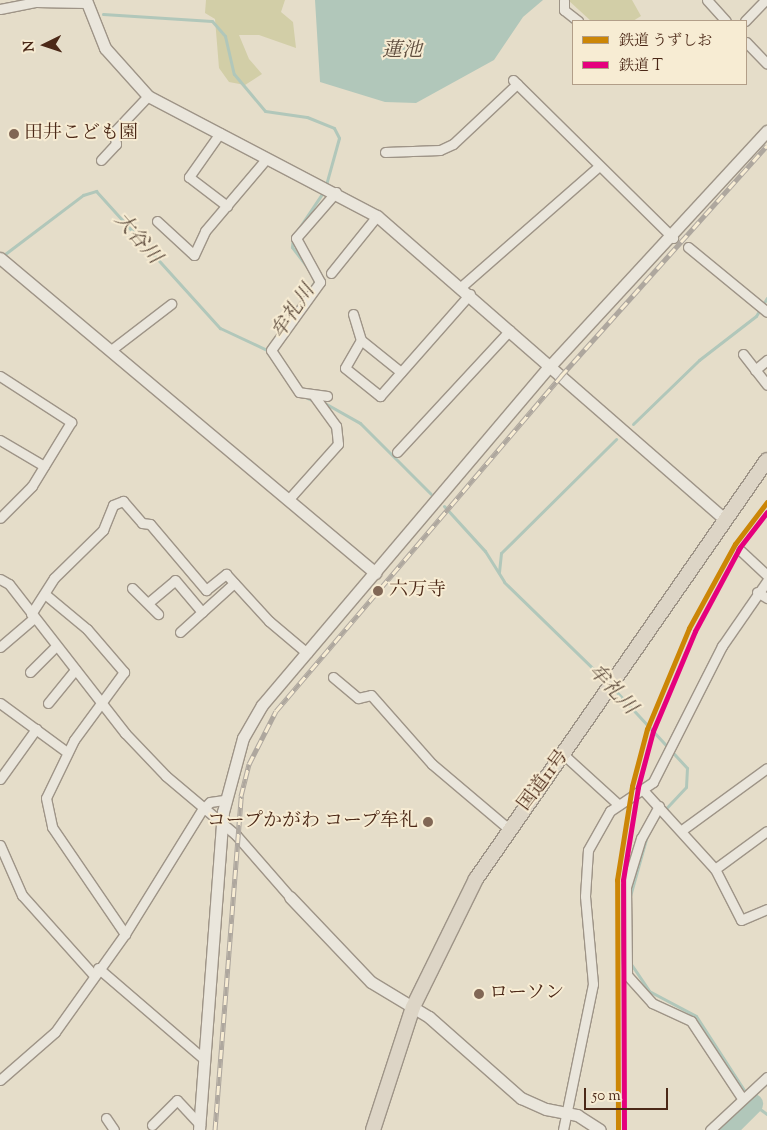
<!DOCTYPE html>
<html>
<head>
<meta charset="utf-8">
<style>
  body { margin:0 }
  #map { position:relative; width:767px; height:1130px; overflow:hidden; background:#e5ddc9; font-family:"Sorts Mill Goudy","Noto Serif JP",serif }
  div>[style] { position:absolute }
  .green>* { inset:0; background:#d2cea7 }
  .water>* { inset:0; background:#b1c7ba }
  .stream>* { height:3px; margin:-1.5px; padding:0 1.5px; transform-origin:1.5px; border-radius:1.5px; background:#b1c7ba }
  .river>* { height:20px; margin:-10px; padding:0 10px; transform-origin:10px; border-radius:10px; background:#b1c7ba }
  .roads { filter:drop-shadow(1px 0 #9e9487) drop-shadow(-1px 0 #9e9487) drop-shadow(0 1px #9e9487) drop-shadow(0 -1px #9e9487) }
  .minor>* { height:9px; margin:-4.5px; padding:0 4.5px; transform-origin:4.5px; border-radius:4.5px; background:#eae6dc }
  .tertiary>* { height:11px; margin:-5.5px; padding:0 5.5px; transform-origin:5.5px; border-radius:5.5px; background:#eae6dc }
  .trunk>* { height:14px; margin:-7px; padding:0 7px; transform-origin:7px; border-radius:7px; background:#ddd5c6 }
  .rail>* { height:5px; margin-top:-2.5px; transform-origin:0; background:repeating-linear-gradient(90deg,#f7ecd3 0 9px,#aea79e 0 18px); box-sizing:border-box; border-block:1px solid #aea79e }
  .rail-1>* { height:5px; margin:-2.5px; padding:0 2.5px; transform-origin:2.5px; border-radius:2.5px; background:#cc8606 }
  .rail-2>* { height:5px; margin:-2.5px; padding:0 2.5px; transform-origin:2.5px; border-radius:2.5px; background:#e5007d }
  .dots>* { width:14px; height:14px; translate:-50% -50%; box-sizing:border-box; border:2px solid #f7ecd3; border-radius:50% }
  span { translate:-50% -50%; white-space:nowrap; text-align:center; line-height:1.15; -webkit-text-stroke:4px #f7ecd3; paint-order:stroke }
  .poi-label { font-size:19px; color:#4b2817 }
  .left { translate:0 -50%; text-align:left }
  .right { translate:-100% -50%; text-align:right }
  .street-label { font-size:19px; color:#4b2817 }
  .water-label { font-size:20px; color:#5f4d3e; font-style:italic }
  .legend { position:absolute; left:572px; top:20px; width:175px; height:65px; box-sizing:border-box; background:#f7ecd3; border:1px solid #b29e88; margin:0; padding:6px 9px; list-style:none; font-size:15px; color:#4b2817 }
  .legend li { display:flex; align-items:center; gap:10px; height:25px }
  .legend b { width:25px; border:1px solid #b29e88 }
  .north { position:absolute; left:20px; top:20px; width:50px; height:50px; -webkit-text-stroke:4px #f7ecd3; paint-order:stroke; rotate:266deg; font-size:14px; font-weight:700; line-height:20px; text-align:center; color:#4b2817 }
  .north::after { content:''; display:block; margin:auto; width:18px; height:22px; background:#4b2817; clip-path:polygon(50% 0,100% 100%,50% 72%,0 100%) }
  .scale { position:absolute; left:584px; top:1088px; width:84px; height:22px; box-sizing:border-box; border:2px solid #4b2817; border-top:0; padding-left:6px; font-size:15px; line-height:18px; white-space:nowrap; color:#4b2817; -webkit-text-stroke:4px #f7ecd3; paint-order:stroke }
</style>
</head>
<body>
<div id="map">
  <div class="green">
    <i style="clip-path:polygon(206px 0,285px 0,281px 12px,293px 22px,296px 48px,259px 35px,239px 35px,249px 59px,262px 74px,245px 85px,229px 82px,219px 68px,215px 19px,205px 13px)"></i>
    <i style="clip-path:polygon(568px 0,632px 0,641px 16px,633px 21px,591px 21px)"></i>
  </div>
  <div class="water">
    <i style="clip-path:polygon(315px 0,543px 0,523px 17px,494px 60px,416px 103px,385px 102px,320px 82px)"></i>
  </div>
  <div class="stream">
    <i style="left:103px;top:14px;width:109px;rotate:3.7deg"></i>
    <i style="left:212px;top:21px;width:20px;rotate:49deg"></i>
    <i style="left:225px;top:36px;width:39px;rotate:77deg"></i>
    <i style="left:234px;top:74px;width:48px;rotate:50deg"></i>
    <i style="left:265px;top:111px;width:42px;rotate:8.1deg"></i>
    <i style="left:307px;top:117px;width:29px;rotate:22deg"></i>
    <i style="left:334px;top:128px;width:11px;rotate:63deg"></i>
    <i style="left:339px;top:138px;width:49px;rotate:105.5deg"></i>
    <i style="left:297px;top:231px;width:48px;rotate:-56deg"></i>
    <i style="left:293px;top:236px;width:11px;rotate:95deg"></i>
    <i style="left:292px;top:247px;width:25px;rotate:53deg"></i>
    <i style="left:5px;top:254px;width:98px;rotate:-37.1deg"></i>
    <i style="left:83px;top:195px;width:14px;rotate:-17deg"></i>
    <i style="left:96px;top:191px;width:185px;rotate:47.9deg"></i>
    <i style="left:220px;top:328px;width:52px;rotate:25.1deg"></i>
    <i style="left:304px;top:297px;width:21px;rotate:-55deg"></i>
    <i style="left:296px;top:393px;width:20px;rotate:24deg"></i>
    <i style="left:321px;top:401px;width:45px;rotate:29.4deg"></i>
    <i style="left:360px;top:423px;width:100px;rotate:45deg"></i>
    <i style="left:633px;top:424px;width:92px;rotate:-44.1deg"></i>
    <i style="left:699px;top:360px;width:72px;rotate:-37.7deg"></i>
    <i style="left:756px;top:316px;width:21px;rotate:-59deg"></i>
    <i style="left:444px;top:506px;width:61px;rotate:47.7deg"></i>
    <i style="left:485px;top:551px;width:36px;rotate:58deg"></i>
    <i style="left:504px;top:582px;width:144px;rotate:44.2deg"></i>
    <i style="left:499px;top:572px;width:19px;rotate:-84deg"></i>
    <i style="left:501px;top:553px;width:162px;rotate:-44.7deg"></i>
    <i style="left:613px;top:688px;width:109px;rotate:47.2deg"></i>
    <i style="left:687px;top:768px;width:19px;rotate:93deg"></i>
    <i style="left:686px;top:787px;width:42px;rotate:133.1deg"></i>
    <i style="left:630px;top:896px;width:66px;rotate:-74.3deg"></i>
    <i style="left:629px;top:961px;width:36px;rotate:56deg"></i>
    <i style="left:649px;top:991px;width:53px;rotate:28deg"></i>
    <i style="left:696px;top:1016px;width:105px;rotate:57.1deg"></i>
    <i style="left:753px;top:1104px;width:17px;rotate:36deg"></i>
  </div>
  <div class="river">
    <i style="left:727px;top:1130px;width:37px;rotate:-45deg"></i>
  </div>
  <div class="roads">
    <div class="minor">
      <i style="left:564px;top:0;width:10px;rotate:90deg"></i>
      <i style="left:564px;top:10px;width:18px;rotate:38deg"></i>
      <i style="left:707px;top:0;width:28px;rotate:48deg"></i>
      <i style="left:0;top:9px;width:37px;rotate:-11deg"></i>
      <i style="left:36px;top:2px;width:50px;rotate:1.1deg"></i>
      <i style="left:745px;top:21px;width:29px;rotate:-46deg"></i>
      <i style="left:746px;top:42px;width:30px;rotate:46deg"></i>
      <i style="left:513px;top:80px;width:225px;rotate:44.6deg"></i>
      <i style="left:220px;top:133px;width:54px;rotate:125.2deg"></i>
      <i style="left:189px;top:177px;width:48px;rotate:37.3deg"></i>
      <i style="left:385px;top:152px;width:55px;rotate:-2.1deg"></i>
      <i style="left:440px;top:150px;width:14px;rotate:-25deg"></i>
      <i style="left:453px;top:144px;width:88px;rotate:-43.2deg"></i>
      <i style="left:101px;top:160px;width:22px;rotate:-47deg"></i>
      <i style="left:116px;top:144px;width:12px;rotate:-99deg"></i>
      <i style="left:114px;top:132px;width:50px;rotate:-46.6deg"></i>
      <i style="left:157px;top:221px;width:50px;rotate:42.6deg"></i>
      <i style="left:194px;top:255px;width:26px;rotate:-65deg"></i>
      <i style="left:205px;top:231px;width:94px;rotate:-49.7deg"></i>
      <i style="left:688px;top:247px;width:102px;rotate:39.4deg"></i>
      <i style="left:331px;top:273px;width:73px;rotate:-51.1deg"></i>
      <i style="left:462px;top:286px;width:182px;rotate:-41.2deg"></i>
      <i style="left:353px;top:314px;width:27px;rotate:73deg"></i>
      <i style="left:361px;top:340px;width:32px;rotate:120deg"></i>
      <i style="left:345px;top:368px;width:45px;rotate:38.7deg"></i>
      <i style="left:380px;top:396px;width:136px;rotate:-48.6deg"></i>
      <i style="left:361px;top:340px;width:51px;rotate:38.7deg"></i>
      <i style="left:111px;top:350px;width:76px;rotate:-37.5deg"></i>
      <i style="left:743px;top:354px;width:39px;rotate:52deg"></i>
      <i style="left:755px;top:370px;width:16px;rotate:-40deg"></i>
      <i style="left:0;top:376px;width:85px;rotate:32.9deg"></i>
      <i style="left:71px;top:422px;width:75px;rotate:121.4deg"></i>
      <i style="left:32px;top:486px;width:45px;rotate:135deg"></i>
      <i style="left:327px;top:396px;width:28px;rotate:-172deg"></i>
      <i style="left:299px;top:392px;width:50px;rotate:-123.7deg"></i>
      <i style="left:271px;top:350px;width:84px;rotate:-54.2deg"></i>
      <i style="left:320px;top:282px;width:50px;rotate:-118.6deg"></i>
      <i style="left:296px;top:238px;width:61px;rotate:-49deg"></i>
      <i style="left:0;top:440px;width:51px;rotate:30.6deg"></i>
      <i style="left:397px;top:452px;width:166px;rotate:-47.2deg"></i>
      <i style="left:288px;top:500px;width:75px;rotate:-48.2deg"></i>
      <i style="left:338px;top:444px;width:18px;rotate:-96deg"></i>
      <i style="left:336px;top:426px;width:37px;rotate:-126deg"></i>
      <i style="left:741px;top:551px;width:35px;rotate:43deg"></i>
      <i style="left:0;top:579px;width:10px;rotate:29deg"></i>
      <i style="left:9px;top:584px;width:189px;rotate:52.1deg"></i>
      <i style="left:125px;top:733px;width:59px;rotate:46.4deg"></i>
      <i style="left:166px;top:776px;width:92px;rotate:40.1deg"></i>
      <i style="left:236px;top:835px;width:82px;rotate:48.9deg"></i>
      <i style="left:132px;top:588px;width:37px;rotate:45deg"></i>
      <i style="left:757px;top:592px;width:12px;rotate:31deg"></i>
      <i style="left:46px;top:595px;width:53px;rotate:39.7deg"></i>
      <i style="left:87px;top:629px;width:57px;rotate:49.3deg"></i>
      <i style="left:124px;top:672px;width:84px;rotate:126.3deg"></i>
      <i style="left:74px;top:740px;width:64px;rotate:115.8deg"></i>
      <i style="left:46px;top:798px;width:30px;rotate:78deg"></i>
      <i style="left:52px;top:827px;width:130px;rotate:55.7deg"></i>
      <i style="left:148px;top:603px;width:35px;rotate:-40deg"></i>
      <i style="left:175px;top:580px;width:42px;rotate:49.8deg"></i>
      <i style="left:31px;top:614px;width:43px;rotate:-57.4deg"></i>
      <i style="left:54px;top:578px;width:69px;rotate:-44.4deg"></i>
      <i style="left:103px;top:530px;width:27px;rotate:-68deg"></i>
      <i style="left:113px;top:505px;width:11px;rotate:-22deg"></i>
      <i style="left:123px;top:501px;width:29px;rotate:49deg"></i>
      <i style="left:142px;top:523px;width:8px;rotate:7deg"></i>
      <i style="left:150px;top:524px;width:87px;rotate:49.7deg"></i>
      <i style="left:206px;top:590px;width:26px;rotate:-39deg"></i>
      <i style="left:226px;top:574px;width:64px;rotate:47.5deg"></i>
      <i style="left:269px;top:621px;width:50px;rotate:40.1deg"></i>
      <i style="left:180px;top:632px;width:73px;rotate:-42.2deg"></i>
      <i style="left:0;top:647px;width:45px;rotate:-40.5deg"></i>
      <i style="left:30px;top:672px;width:37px;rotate:-45deg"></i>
      <i style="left:333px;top:677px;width:33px;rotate:40deg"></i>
      <i style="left:358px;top:698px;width:13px;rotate:-13deg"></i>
      <i style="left:371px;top:695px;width:92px;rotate:48.5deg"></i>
      <i style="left:432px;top:764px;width:101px;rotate:40.2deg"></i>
      <i style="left:0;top:703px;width:83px;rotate:36.2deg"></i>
      <i style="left:48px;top:703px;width:43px;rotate:-50.7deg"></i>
      <i style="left:564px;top:755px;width:74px;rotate:42.3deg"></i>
      <i style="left:0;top:779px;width:62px;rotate:-54.2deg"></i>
      <i style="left:643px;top:790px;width:107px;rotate:47.7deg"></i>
      <i style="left:715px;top:869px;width:57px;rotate:63deg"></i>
      <i style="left:741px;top:920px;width:28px;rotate:-23deg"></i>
      <i style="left:659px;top:806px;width:37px;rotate:119deg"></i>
      <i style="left:641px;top:838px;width:51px;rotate:107deg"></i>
      <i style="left:626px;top:887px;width:88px;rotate:89.3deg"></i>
      <i style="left:627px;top:975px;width:38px;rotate:48deg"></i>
      <i style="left:652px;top:1003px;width:43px;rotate:24.8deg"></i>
      <i style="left:691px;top:1021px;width:92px;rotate:56.5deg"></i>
      <i style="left:682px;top:830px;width:105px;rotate:-36.1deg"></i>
      <i style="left:0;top:845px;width:55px;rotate:66.3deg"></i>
      <i style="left:22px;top:895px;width:106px;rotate:48.1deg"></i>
      <i style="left:715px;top:869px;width:64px;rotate:-36.2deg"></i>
      <i style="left:98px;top:968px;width:141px;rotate:40.7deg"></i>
      <i style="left:0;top:1080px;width:73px;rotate:-41.1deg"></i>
      <i style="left:55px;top:1032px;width:120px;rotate:-54.5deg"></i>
      <i style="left:125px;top:934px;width:146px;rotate:-58.2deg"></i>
      <i style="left:202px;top:810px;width:11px;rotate:-45deg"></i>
      <i style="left:210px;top:802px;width:14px;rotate:-8deg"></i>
      <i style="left:106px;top:1118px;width:14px;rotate:56deg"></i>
      <i style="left:152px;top:1125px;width:35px;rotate:-45deg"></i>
      <i style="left:177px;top:1100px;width:34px;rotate:47deg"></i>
      <i style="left:563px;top:1130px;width:149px;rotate:-78.4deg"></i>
      <i style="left:593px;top:984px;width:88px;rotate:-95.2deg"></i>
      <i style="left:585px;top:896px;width:46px;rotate:-86.3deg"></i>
      <i style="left:588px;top:850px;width:45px;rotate:-60.6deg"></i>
      <i style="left:610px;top:811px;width:52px;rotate:-34deg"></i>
      <i style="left:653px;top:782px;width:153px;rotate:-63.1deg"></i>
      <i style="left:722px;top:646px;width:79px;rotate:-55.3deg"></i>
      <i style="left:710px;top:1130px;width:78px;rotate:-42.9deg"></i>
    </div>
    <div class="tertiary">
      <i style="left:86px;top:0;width:52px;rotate:68.4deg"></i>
      <i style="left:105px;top:48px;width:64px;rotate:48.1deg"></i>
      <i style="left:148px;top:96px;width:259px;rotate:27.7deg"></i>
      <i style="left:377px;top:216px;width:461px;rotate:41.1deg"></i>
      <i style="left:0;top:258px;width:490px;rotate:40deg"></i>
      <i style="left:290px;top:897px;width:117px;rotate:46.4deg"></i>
      <i style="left:371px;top:982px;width:68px;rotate:31.1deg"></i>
      <i style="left:429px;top:1017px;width:123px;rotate:41.4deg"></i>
      <i style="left:521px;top:1098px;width:27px;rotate:24deg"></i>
      <i style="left:546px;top:1109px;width:32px;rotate:11deg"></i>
      <i style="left:577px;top:1115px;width:27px;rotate:33deg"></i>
      <i style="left:199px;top:1130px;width:319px;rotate:-85.7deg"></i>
      <i style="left:223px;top:812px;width:77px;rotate:-74.9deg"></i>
      <i style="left:243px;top:738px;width:38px;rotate:-60deg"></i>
      <i style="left:262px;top:705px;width:445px;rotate:-49.7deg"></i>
      <i style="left:550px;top:366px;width:320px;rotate:-47.3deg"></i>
    </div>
    <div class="trunk">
      <i style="left:373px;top:1130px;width:129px;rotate:-72deg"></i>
      <i style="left:413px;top:1007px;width:143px;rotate:-63.8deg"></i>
      <i style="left:476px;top:879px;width:510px;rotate:-55.22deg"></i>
    </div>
  </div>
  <div class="rail">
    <i style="left:215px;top:1130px;width:335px;rotate:-85.5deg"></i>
    <i style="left:241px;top:796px;width:33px;rotate:-76deg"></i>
    <i style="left:249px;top:764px;width:59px;rotate:-63deg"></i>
    <i style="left:276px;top:711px;width:440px;rotate:-49.6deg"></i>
    <i style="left:561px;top:376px;width:309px;rotate:-48.2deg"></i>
  </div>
  <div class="rail-1">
    <i style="left:618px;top:1130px;width:250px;rotate:-90.2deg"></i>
    <i style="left:617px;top:880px;width:95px;rotate:-80.9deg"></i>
    <i style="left:632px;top:786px;width:59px;rotate:-75.3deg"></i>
    <i style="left:647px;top:729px;width:109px;rotate:-67.4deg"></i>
    <i style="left:689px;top:628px;width:96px;rotate:-61.3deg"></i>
    <i style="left:735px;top:544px;width:53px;rotate:-52.7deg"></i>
  </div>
  <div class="rail-2">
    <i style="left:624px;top:1130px;width:250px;rotate:-90.2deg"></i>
    <i style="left:623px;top:880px;width:94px;rotate:-80.8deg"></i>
    <i style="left:638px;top:787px;width:58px;rotate:-75deg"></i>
    <i style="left:653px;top:731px;width:108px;rotate:-67.2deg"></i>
    <i style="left:695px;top:631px;width:95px;rotate:-61.8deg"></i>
    <i style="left:740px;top:547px;width:44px;rotate:-52.4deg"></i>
  </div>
  <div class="dots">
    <i style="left:14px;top:134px;background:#816755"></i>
    <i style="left:378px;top:591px;background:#816755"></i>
    <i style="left:428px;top:822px;background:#816755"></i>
    <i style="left:479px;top:994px;background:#816755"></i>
  </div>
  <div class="poi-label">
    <span class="left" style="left:24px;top:134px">田井こども園</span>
    <span class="left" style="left:389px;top:591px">六万寺</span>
    <span class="right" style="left:418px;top:822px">コープかがわ コープ牟礼</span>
    <span class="left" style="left:489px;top:994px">ローソン</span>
  </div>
  <div class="street-label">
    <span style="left:544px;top:781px;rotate:-53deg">国道11号</span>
  </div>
  <div class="water-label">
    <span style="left:402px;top:51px">蓮池</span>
    <span style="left:137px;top:239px;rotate:49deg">大谷川</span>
    <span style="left:294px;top:312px;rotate:-56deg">牟礼川</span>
    <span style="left:612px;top:690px;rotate:47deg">牟礼川</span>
  </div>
  <ul class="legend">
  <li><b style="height:6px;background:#cc8606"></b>鉄道 うずしお</li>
  <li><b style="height:6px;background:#e5007d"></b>鉄道 T</li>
  </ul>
  <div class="north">N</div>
  <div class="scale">50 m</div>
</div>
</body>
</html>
